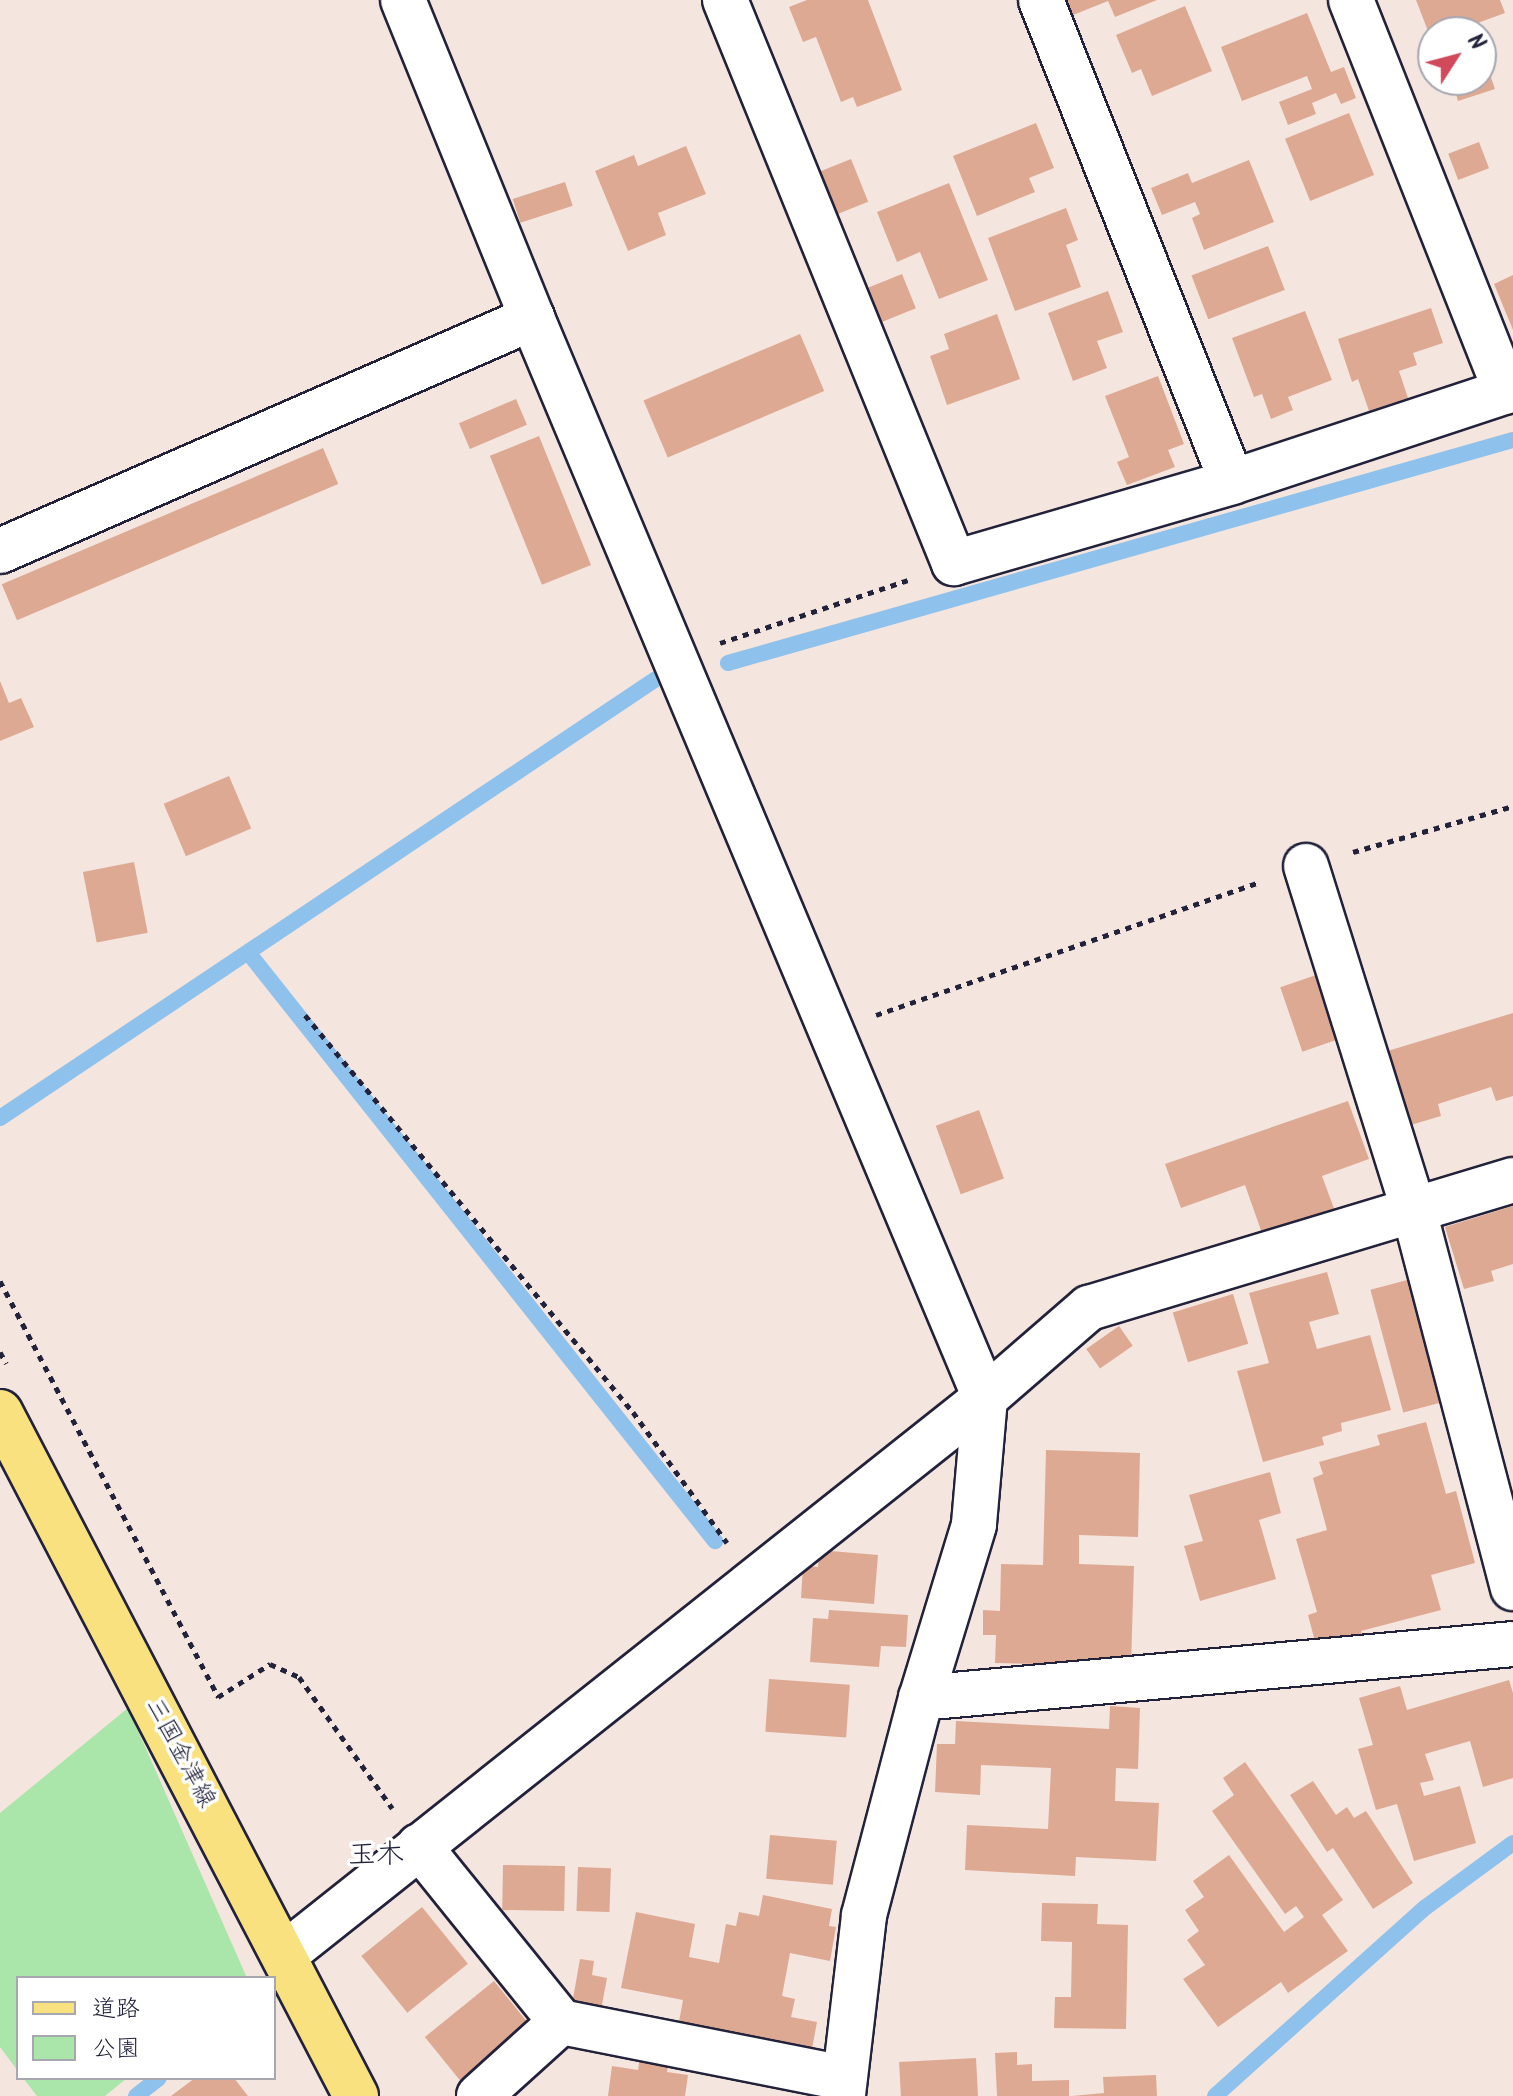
<!DOCTYPE html>
<html>
<head>
<meta charset="utf-8">
<style>
  body { margin:0 }
  #map { position:relative; width:1513px; height:2096px; overflow:hidden; background:#f5e5df; font-family:Kalam,"Klee One",sans-serif }
  div>[style] { position:absolute }
  .green>* { inset:0; background:#aae5aa }
  .stream>* { height:16px; margin:-8px; padding:0 8px; transform-origin:8px; border-radius:8px; background:#8ec1eb }
  .building>* { inset:0; background:#dea993; transform-origin:0 0 }
  .path>* { height:5px; margin-top:-2.5px; transform-origin:0; background:repeating-linear-gradient(90deg,#22223b 0 6px,transparent 0 12px) }
  .roads { filter:drop-shadow(2px 0 #22223b) drop-shadow(-2px 0 #22223b) drop-shadow(0 2px #22223b) drop-shadow(0 -2px #22223b) }
  .minor>* { height:44px; margin:-22px; padding:0 22px; transform-origin:22px; border-radius:22px; background:#fff }
  .major>* { height:44px; margin:-22px; padding:0 22px; transform-origin:22px; border-radius:22px; background:#fae180 }
  span { translate:-50% -50%; white-space:nowrap; text-align:center; line-height:1.15; -webkit-text-stroke:7px #fff; paint-order:stroke }
  .street-label { font-size:24px; color:#22223b }
  .quarter-label { font-size:28px; color:#22223b }
  .legend { position:absolute; left:16px; top:1976px; width:260px; height:104px; box-sizing:border-box; background:#fff; border:2px solid #a7a7b1; margin:0; padding:10px 14px; list-style:none; font-size:24px; color:#22223b }
  .legend li { display:flex; align-items:center; gap:16px; height:40px }
  .legend b { width:40px; border:2px solid #a7a7b1 }
  .north { position:absolute; left:1417px; top:16px; width:80px; height:80px; box-sizing:border-box; background:#fff; border:2px solid #a7a7b1; border-radius:50%; rotate:54deg; font-size:22px; font-weight:700; line-height:32px; text-align:center; color:#22223b }
  .north::after { content:''; display:block; margin:auto; width:28px; height:36px; background:#d1495b; clip-path:polygon(50% 0,100% 100%,50% 72%,0 100%) }
</style>
</head>
<body>
<div id="map">
  <div class="green">
    <i style="clip-path:polygon(128px 1708px,247px 1978px,18px 1978px,18px 2071px,0 2047px,0 1813px)"></i>
    <i style="clip-path:polygon(23px 2078px,127px 2078px,105px 2096px,37px 2096px)"></i>
  </div>
  <div class="stream">
    <i style="left:728px;top:663px;width:816px;rotate:-15.86deg"></i>
    <i style="left:251px;top:956px;width:747px;rotate:51.58deg"></i>
    <i style="left:0;top:1118px;width:789px;rotate:-33.79deg"></i>
    <i style="left:136px;top:2096px;width:29px;rotate:-38deg"></i>
    <i style="left:1215px;top:2096px;width:283px;rotate:-41.9deg"></i>
    <i style="left:1426px;top:1907px;width:108px;rotate:-36.3deg"></i>
  </div>
  <div class="building">
    <i style="clip-path:polygon(807px 0,868px 0,902px 90px,857px 107px,853px 97px,841px 102px,816px 37px,803px 42px,789px 7px)"></i>
    <i style="clip-path:polygon(1060px 0,1157px 0,1115px 17px,1108px 1px,1068px 17px)"></i>
    <i style="clip-path:polygon(1416px 0,1500px 0,1505px 13px,1453px 32px,1433px 32px,1433px 44px)"></i>
    <i style="clip-path:polygon(1185px 6px,1212px 71px,1152px 96px,1141px 69px,1132px 73px,1116px 35px)"></i>
    <i style="clip-path:polygon(1307px 13px,1331px 72px,1344px 67px,1356px 98px,1341px 104px,1336px 93px,1312px 103px,1316px 114px,1288px 125px,1279px 102px,1312px 89px,1307px 76px,1242px 101px,1221px 47px)"></i>
    <i style="clip-path:polygon(1487px 66px,1495px 89px,1458px 101px,1452px 80px,1481px 80px,1481px 68px)"></i>
    <i style="left:1349px;top:113px;width:67px;height:69px;rotate:68deg"></i>
    <i style="clip-path:polygon(1036px 123px,1054px 168px,1029px 178px,1035px 192px,977px 216px,953px 156px)"></i>
    <i style="left:1479px;top:142px;width:28px;height:33px;rotate:69deg"></i>
    <i style="clip-path:polygon(686px 146px,706px 194px,658px 213px,666px 235px,628px 251px,595px 171px,634px 155px,638px 166px)"></i>
    <i style="left:851px;top:159px;width:46px;height:35px;rotate:68deg"></i>
    <i style="clip-path:polygon(1249px 160px,1274px 222px,1204px 250px,1192px 218px,1200px 214px,1195px 202px,1162px 215px,1151px 188px,1188px 173px,1192px 183px)"></i>
    <i style="left:565px;top:182px;width:25px;height:55px;rotate:72deg"></i>
    <i style="clip-path:polygon(949px 183px,988px 280px,939px 299px,920px 252px,897px 262px,877px 212px)"></i>
    <i style="clip-path:polygon(1066px 208px,1078px 240px,1066px 245px,1081px 287px,1015px 311px,988px 238px)"></i>
    <i style="left:1268px;top:246px;width:47px;height:82px;rotate:69deg"></i>
    <i style="left:902px;top:274px;width:37px;height:40px;rotate:68deg"></i>
    <i style="clip-path:polygon(1513px 275px,1513px 330px,1494px 284px)"></i>
    <i style="clip-path:polygon(1108px 291px,1123px 332px,1097px 341px,1107px 368px,1073px 381px,1048px 313px)"></i>
    <i style="clip-path:polygon(1431px 308px,1443px 343px,1413px 353px,1417px 365px,1399px 371px,1408px 398px,1369px 411px,1358px 379px,1352px 382px,1338px 339px)"></i>
    <i style="clip-path:polygon(1305px 311px,1332px 380px,1288px 397px,1293px 410px,1271px 419px,1262px 394px,1254px 397px,1232px 338px)"></i>
    <i style="clip-path:polygon(997px 314px,1020px 379px,947px 405px,930px 356px,949px 349px,944px 334px)"></i>
    <i style="left:800px;top:334px;width:62px;height:170px;rotate:67deg"></i>
    <i style="clip-path:polygon(1158px 376px,1184px 444px,1168px 450px,1175px 467px,1127px 485px,1117px 462px,1129px 457px,1105px 396px)"></i>
    <i style="left:516px;top:399px;width:28px;height:62px;rotate:67deg"></i>
    <i style="left:539px;top:436px;width:139px;height:53px;rotate:68deg"></i>
    <i style="left:323px;top:448px;width:39px;height:349px;rotate:67deg"></i>
    <i style="clip-path:polygon(0 681px,9px 703px,21px 698px,34px 727px,0 741px)"></i>
    <i style="left:229px;top:776px;width:57px;height:71px;rotate:67deg"></i>
    <i style="left:134px;top:862px;width:72px;height:52px;rotate:79deg"></i>
    <i style="left:1319px;top:974px;width:68px;height:41px;rotate:71deg"></i>
    <i style="clip-path:polygon(1513px 1013px,1513px 1096px,1496px 1101px,1491px 1087px,1438px 1104px,1441px 1116px,1404px 1127px,1381px 1053px)"></i>
    <i style="clip-path:polygon(1348px 1101px,1369px 1159px,1322px 1176px,1336px 1214px,1264px 1239px,1245px 1185px,1181px 1208px,1165px 1164px)"></i>
    <i style="left:979px;top:1110px;width:73px;height:46px;rotate:70deg"></i>
    <i style="clip-path:polygon(1513px 1206px,1513px 1264px,1491px 1271px,1494px 1281px,1464px 1289px,1445px 1227px)"></i>
    <i style="clip-path:polygon(1327px 1272px,1339px 1314px,1309px 1322px,1317px 1349px,1370px 1335px,1391px 1410px,1341px 1423px,1342px 1431px,1322px 1437px,1324px 1445px,1263px 1462px,1237px 1371px,1269px 1363px,1249px 1293px)"></i>
    <i style="left:1411px;top:1279px;width:127px;height:42px;rotate:75deg"></i>
    <i style="left:1233px;top:1294px;width:52px;height:63px;rotate:73deg"></i>
    <i style="left:1119px;top:1326px;width:24px;height:40px;rotate:55deg"></i>
    <i style="clip-path:polygon(1426px 1422px,1446px 1494px,1456px 1491px,1475px 1563px,1431px 1575px,1441px 1610px,1361px 1631px,1364px 1641px,1318px 1653px,1308px 1615px,1317px 1612px,1296px 1539px,1327px 1530px,1313px 1478px,1323px 1474px,1319px 1462px,1380px 1445px,1377px 1435px)"></i>
    <i style="clip-path:polygon(1046px 1450px,1140px 1453px,1138px 1537px,1079px 1535px,1079px 1564px,1134px 1566px,1131px 1666px,995px 1663px,996px 1635px,983px 1635px,983px 1610px,1000px 1611px,1001px 1564px,1043px 1565px)"></i>
    <i style="clip-path:polygon(1270px 1472px,1281px 1513px,1259px 1520px,1276px 1579px,1200px 1601px,1184px 1546px,1203px 1541px,1189px 1495px)"></i>
    <i style="clip-path:polygon(819px 1550px,878px 1555px,874px 1604px,801px 1598px,803px 1566px,818px 1567px)"></i>
    <i style="clip-path:polygon(829px 1610px,908px 1615px,906px 1647px,881px 1646px,879px 1667px,810px 1662px,813px 1618px,828px 1619px)"></i>
    <i style="left:769px;top:1679px;width:81px;height:53px;rotate:4deg"></i>
    <i style="clip-path:polygon(1509px 1680px,1513px 1693px,1513px 1778px,1483px 1787px,1470px 1741px,1425px 1754px,1434px 1780px,1420px 1783px,1424px 1796px,1460px 1786px,1476px 1843px,1414px 1861px,1397px 1804px,1376px 1810px,1358px 1749px,1373px 1745px,1359px 1698px,1400px 1686px,1407px 1710px)"></i>
    <i style="clip-path:polygon(1110px 1706px,1140px 1708px,1138px 1769px,1116px 1768px,1115px 1801px,1159px 1803px,1156px 1861px,1076px 1857px,1075px 1876px,965px 1870px,967px 1825px,1048px 1829px,1051px 1768px,981px 1765px,980px 1795px,935px 1792px,937px 1744px,955px 1744px,956px 1721px,1109px 1729px)"></i>
    <i style="clip-path:polygon(1245px 1762px,1343px 1900px,1322px 1915px,1348px 1951px,1288px 1993px,1281px 1982px,1218px 2027px,1183px 1979px,1205px 1965px,1187px 1940px,1199px 1931px,1185px 1910px,1204px 1897px,1193px 1881px,1229px 1855px,1284px 1932px,1304px 1917px,1296px 1906px,1285px 1914px,1212px 1811px,1234px 1795px,1223px 1778px)"></i>
    <i style="clip-path:polygon(1313px 1781px,1336px 1815px,1347px 1807px,1354px 1818px,1366px 1811px,1413px 1883px,1373px 1909px,1333px 1848px,1327px 1852px,1290px 1795px)"></i>
    <i style="left:770px;top:1835px;width:67px;height:44px;rotate:5deg"></i>
    <i style="left:503px;top:1865px;width:62px;height:45px;rotate:1deg"></i>
    <i style="left:578px;top:1867px;width:33px;height:44px;rotate:2deg"></i>
    <i style="clip-path:polygon(763px 1895px,832px 1909px,829px 1926px,836px 1927px,830px 1961px,790px 1953px,782px 1996px,795px 1999px,791px 2017px,817px 2022px,811px 2054px,678px 2027px,683px 2000px,621px 1988px,636px 1912px,695px 1924px,689px 1957px,719px 1963px,726px 1924px,736px 1926px,739px 1912px,759px 1916px)"></i>
    <i style="clip-path:polygon(1042px 1903px,1098px 1904px,1097px 1924px,1128px 1925px,1126px 2029px,1054px 2028px,1055px 1997px,1071px 1997px,1072px 1942px,1041px 1941px)"></i>
    <i style="left:422px;top:1907px;width:73px;height:78px;rotate:51deg"></i>
    <i style="clip-path:polygon(580px 1959px,594px 1961px,592px 1975px,607px 1978px,601px 2010px,572px 2004px)"></i>
    <i style="left:494px;top:1981px;width:65px;height:89px;rotate:51deg"></i>
    <i style="clip-path:polygon(1017px 2052px,1017px 2065px,1032px 2064px,1032px 2081px,1069px 2080px,1069px 2096px,997px 2096px,995px 2053px)"></i>
    <i style="clip-path:polygon(640px 2056px,669px 2060px,667px 2072px,688px 2075px,685px 2096px,608px 2096px,612px 2066px,638px 2070px)"></i>
    <i style="left:976px;top:2058px;width:38px;height:77px;rotate:87deg"></i>
    <i style="clip-path:polygon(1156px 2075px,1157px 2096px,1072px 2096px,1104px 2093px,1103px 2077px)"></i>
    <i style="clip-path:polygon(195px 2078px,234px 2078px,248px 2096px,171px 2096px)"></i>
  </div>
  <div class="path">
    <i style="left:720px;top:643px;width:198px;rotate:-18.5deg"></i>
    <i style="left:1353px;top:852px;width:166px;rotate:-16deg"></i>
    <i style="left:305px;top:1015px;width:515px;rotate:50.44deg"></i>
    <i style="left:633px;top:1412px;width:161px;rotate:54.3deg"></i>
    <i style="left:876px;top:1015px;width:405px;rotate:-19.1deg"></i>
    <i style="left:0;top:1281px;width:470px;rotate:62.3deg"></i>
    <i style="left:218px;top:1697px;width:62px;rotate:-32.4deg"></i>
    <i style="left:270px;top:1664px;width:32px;rotate:24deg"></i>
    <i style="left:299px;top:1677px;width:161px;rotate:54.6deg"></i>
    <i style="left:0;top:1352px;width:13px;rotate:61deg"></i>
  </div>
  <div class="roads">
    <div class="minor">
      <i style="left:403px;top:0;width:343px;rotate:67.9deg"></i>
      <i style="left:532px;top:318px;width:1171px;rotate:67.24deg"></i>
      <i style="left:985px;top:1398px;width:127px;rotate:95deg"></i>
      <i style="left:974px;top:1525px;width:181px;rotate:107deg"></i>
      <i style="left:921px;top:1698px;width:225px;rotate:104.7deg"></i>
      <i style="left:864px;top:1916px;width:181px;rotate:96.7deg"></i>
      <i style="left:725px;top:0;width:608px;rotate:67.87deg"></i>
      <i style="left:954px;top:563px;width:290px;rotate:-16.2deg"></i>
      <i style="left:1232px;top:482px;width:296px;rotate:-18.3deg"></i>
      <i style="left:1041px;top:0;width:518px;rotate:68.38deg"></i>
      <i style="left:1351px;top:0;width:421px;rotate:68.4deg"></i>
      <i style="left:0;top:551px;width:581px;rotate:-23.65deg"></i>
      <i style="left:1306px;top:866px;width:357px;rotate:72.6deg"></i>
      <i style="left:1413px;top:1207px;width:394px;rotate:75.3deg"></i>
      <i style="left:921px;top:1698px;width:594px;rotate:-5.21deg"></i>
      <i style="left:419px;top:1846px;width:226px;rotate:51.1deg"></i>
      <i style="left:561px;top:2022px;width:289px;rotate:11.2deg"></i>
      <i style="left:285px;top:1954px;width:894px;rotate:-38.46deg"></i>
      <i style="left:985px;top:1398px;width:138px;rotate:-40.9deg"></i>
      <i style="left:1089px;top:1308px;width:443px;rotate:-16.8deg"></i>
      <i style="left:479px;top:2096px;width:110px;rotate:-42.1deg"></i>
    </div>
    <div class="major">
      <i style="left:0;top:1412px;width:771px;rotate:62.5deg"></i>
    </div>
  </div>
  <div class="street-label">
    <span style="left:180px;top:1753px;rotate:62deg">三国金津線</span>
  </div>
  <div class="quarter-label">
    <span style="left:376px;top:1856px">玉木</span>
  </div>
  <ul class="legend">
  <li><b style="height:10px;background:#fae180"></b>道路</li>
  <li><b style="height:22px;background:#aae5aa"></b>公園</li>
  </ul>
  <div class="north">N</div>
</div>
</body>
</html>
